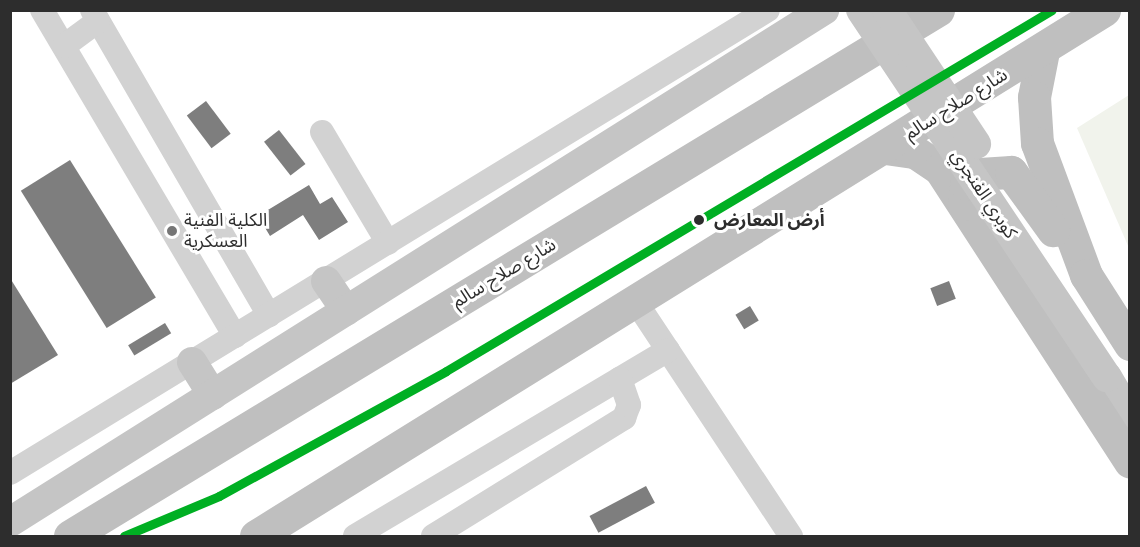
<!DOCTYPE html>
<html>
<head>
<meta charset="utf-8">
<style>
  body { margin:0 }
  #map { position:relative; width:1140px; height:547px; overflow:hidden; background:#fff; font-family:Poppins,"Noto Sans Arabic",sans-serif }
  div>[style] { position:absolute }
  .green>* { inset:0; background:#f1f3ec }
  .building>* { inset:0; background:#7e7e7e; transform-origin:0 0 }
  .minor>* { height:24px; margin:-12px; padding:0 12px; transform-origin:12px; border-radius:12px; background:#d2d2d2 }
  .major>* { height:30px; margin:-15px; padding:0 15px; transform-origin:15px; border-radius:15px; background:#c5c5c5 }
  .highway>* { height:33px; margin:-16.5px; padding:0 16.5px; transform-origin:16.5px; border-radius:16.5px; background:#bfbfbf }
  .major-bridge>* { height:30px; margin:-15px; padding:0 15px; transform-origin:15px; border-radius:15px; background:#c5c5c5 }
  .metro-1>* { height:9px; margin:-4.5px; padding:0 4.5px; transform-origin:4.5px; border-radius:4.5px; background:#00af23 }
  .dots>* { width:16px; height:16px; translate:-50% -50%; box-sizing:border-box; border:3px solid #fff; border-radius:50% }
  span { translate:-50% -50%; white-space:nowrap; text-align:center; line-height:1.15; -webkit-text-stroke:6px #fff; paint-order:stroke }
  .street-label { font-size:18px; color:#2d2d2d }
  .stop-label { font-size:18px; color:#2d2d2d; font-weight:700 }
  .left { translate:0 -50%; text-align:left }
  .poi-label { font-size:18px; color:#2d2d2d }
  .frame { position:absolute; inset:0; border:12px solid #2d2d2d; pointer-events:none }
</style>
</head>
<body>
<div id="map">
  <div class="green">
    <i style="clip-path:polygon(1129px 95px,1129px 248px,1077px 128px)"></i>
  </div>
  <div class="building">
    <i style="left:206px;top:101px;width:41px;height:24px;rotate:53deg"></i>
    <i style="left:279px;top:130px;width:43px;height:19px;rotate:52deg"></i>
    <i style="left:70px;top:160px;width:162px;height:58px;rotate:58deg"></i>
    <i style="clip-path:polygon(309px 185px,320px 204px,332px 197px,348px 222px,319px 240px,303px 215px,270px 236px,258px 216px)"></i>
    <i style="clip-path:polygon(10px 278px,58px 355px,10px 384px)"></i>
    <i style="left:949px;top:281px;width:19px;height:20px;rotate:69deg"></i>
    <i style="left:750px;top:306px;width:17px;height:17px;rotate:59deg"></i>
    <i style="left:165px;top:323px;width:12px;height:43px;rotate:59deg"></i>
    <i style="left:646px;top:486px;width:19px;height:64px;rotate:62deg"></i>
  </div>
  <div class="minor">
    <i style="left:42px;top:10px;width:379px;rotate:59.4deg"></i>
    <i style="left:92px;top:10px;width:353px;rotate:59.9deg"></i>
    <i style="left:64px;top:46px;width:42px;rotate:-36.3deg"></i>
    <i style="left:322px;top:132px;width:129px;rotate:59.3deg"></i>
    <i style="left:636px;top:302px;width:281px;rotate:56.5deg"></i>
    <i style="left:10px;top:473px;width:888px;rotate:-31.42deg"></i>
    <i style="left:355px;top:536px;width:364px;rotate:-30.7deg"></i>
    <i style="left:433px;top:536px;width:225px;rotate:-31.7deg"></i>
    <i style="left:624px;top:418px;width:14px;rotate:-69deg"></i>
    <i style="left:629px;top:405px;width:28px;rotate:-109deg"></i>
  </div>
  <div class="major">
    <i style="left:326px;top:281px;width:36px;rotate:56deg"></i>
    <i style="left:192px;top:362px;width:39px;rotate:58deg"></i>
    <i style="left:1107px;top:377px;width:45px;rotate:59.5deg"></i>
    <i style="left:10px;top:522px;width:962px;rotate:-32.17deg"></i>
  </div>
  <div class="highway">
    <i style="left:1043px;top:51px;width:47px;rotate:101.1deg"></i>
    <i style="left:1034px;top:97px;width:46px;rotate:86.3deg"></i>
    <i style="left:1037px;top:143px;width:141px;rotate:69.6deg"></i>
    <i style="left:1086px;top:275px;width:82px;rotate:57.5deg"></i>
    <i style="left:885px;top:148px;width:30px;rotate:8deg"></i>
    <i style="left:915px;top:152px;width:30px;rotate:34deg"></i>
    <i style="left:940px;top:169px;width:349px;rotate:57deg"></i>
    <i style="left:964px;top:204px;width:20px;rotate:-84deg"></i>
    <i style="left:966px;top:184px;width:17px;rotate:-36deg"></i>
    <i style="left:980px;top:174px;width:31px;rotate:-4deg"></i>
    <i style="left:1011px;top:172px;width:72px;rotate:54.1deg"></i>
    <i style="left:70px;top:536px;width:1015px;rotate:-31.22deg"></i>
    <i style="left:256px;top:536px;width:998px;rotate:-31.81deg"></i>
  </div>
  <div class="major-bridge">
    <i style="left:861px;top:10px;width:442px;rotate:56.2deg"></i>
    <i style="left:887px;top:10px;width:161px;rotate:56.4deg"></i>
  </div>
  <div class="metro-1">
    <i style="left:124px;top:536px;width:103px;rotate:-22.8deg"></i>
    <i style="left:219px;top:496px;width:259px;rotate:-28.8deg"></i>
    <i style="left:446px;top:371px;width:705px;rotate:-30.78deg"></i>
  </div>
  <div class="dots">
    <i style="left:699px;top:220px;background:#2d2d2d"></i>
    <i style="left:172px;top:231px;background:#767676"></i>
  </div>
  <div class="street-label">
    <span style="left:956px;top:104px;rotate:-32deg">شارع صلاح سالم</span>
    <span style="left:984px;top:194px;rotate:56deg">كوبري الفنجري</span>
    <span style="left:504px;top:273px;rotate:-31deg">شارع صلاح سالم</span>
  </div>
  <div class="stop-label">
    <span class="left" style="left:714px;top:220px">أرض المعارض</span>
  </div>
  <div class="poi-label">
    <span class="left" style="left:184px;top:231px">الكلية الفنية<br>العسكرية</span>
  </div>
  <div class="frame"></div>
</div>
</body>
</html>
